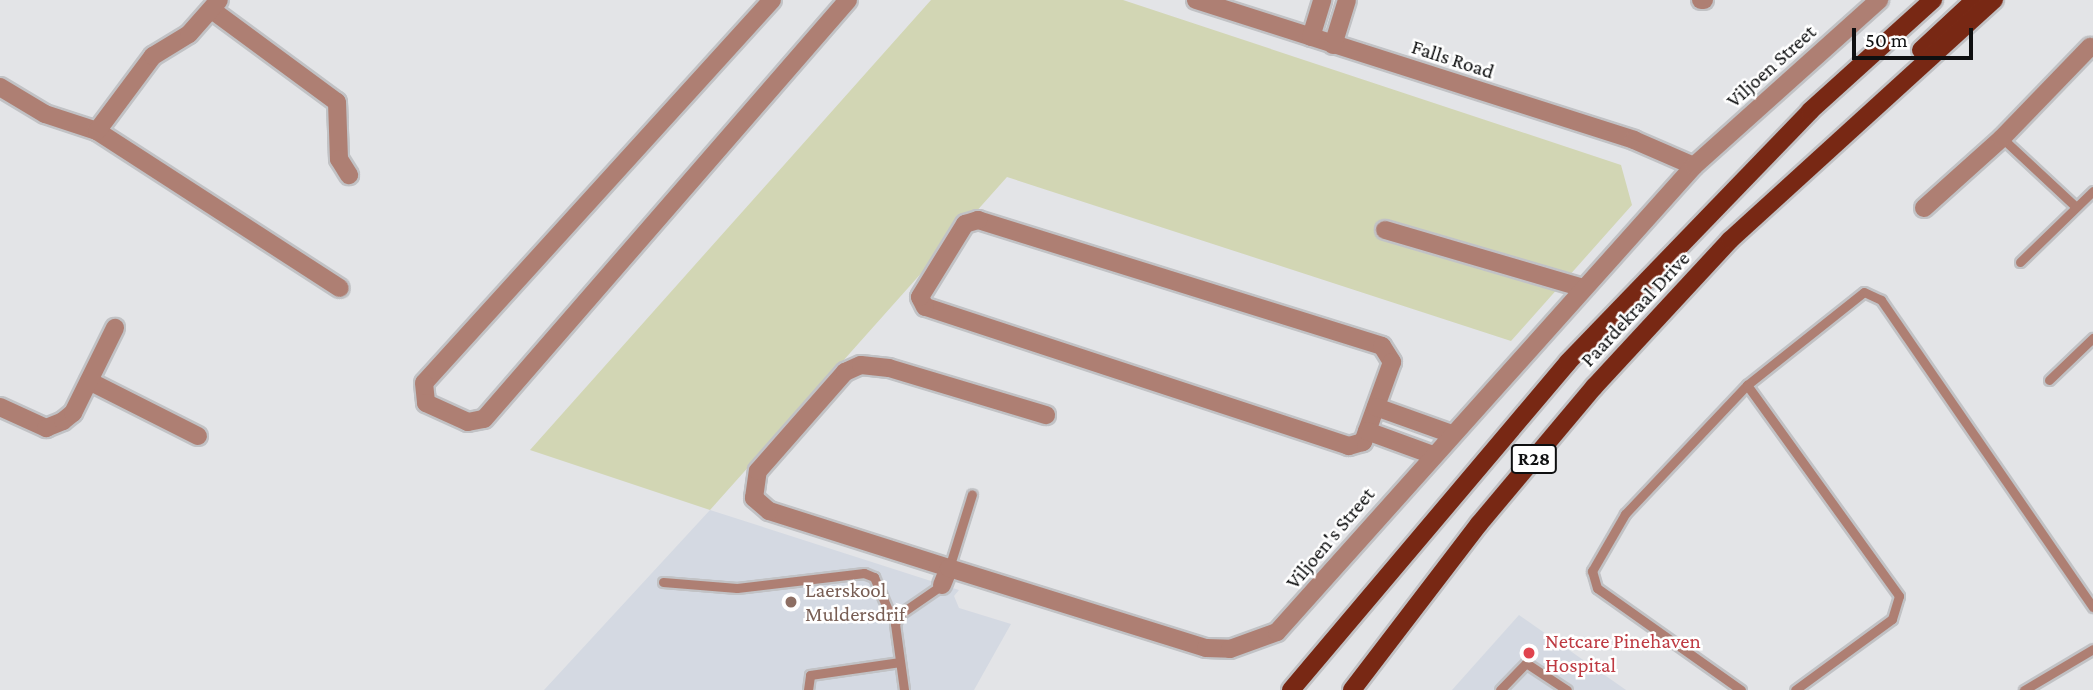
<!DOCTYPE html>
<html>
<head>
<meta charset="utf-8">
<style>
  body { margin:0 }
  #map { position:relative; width:2093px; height:690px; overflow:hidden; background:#e3e4e7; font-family:"Crimson Pro",serif }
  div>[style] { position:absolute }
  .built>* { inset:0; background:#d4d9e2 }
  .green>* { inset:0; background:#d2d6b4 }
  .roads { filter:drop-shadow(2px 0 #c1c2c5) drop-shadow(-2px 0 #c1c2c5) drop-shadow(0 2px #c1c2c5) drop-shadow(0 -2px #c1c2c5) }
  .service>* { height:9px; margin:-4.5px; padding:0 4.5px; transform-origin:4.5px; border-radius:4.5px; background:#ae7f73 }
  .minor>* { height:18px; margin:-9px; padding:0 9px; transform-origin:9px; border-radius:9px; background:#ae7f73 }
  .primary>* { height:18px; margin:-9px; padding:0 9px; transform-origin:9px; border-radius:9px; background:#782814 }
  .dots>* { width:19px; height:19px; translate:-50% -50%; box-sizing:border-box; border:4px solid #fff; border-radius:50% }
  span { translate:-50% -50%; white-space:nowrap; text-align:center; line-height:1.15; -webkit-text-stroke:5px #fff; paint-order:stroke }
  .shield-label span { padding:2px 5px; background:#fff; border:2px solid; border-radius:5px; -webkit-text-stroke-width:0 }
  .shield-label { font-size:19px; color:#0e0f10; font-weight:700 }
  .street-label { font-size:21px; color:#0e0f10 }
  .education-label { font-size:21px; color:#785e54 }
  .left { translate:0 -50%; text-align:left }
  .health-label { font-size:21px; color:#be3a42 }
  .scale { position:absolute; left:1852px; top:28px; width:121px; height:32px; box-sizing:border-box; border:4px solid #0e0f10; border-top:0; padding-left:9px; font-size:21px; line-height:24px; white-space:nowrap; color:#0e0f10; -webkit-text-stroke:5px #fff; paint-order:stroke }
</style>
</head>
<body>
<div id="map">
  <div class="built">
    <i style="clip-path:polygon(710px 510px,959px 590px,954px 596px,959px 608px,1011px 624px,974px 690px,544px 690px)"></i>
    <i style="clip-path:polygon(1519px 615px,1626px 690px,1452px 690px)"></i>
  </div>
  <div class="green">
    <i style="clip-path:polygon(931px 0,1123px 0,1621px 165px,1632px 205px,1511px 341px,1007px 177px,710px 510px,530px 450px)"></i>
  </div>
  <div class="roads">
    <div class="service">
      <i style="left:2002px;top:138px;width:101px;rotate:43deg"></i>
      <i style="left:2020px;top:262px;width:102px;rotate:-44.2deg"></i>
      <i style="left:2049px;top:380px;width:61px;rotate:-43.7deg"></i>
      <i style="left:1747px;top:385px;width:260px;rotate:54.2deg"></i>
      <i style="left:1899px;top:596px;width:24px;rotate:107deg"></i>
      <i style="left:1892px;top:619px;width:120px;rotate:143.8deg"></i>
      <i style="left:949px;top:568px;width:77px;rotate:-72.7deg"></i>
      <i style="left:663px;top:582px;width:74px;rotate:4.6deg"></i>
      <i style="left:737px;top:588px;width:128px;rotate:-6.7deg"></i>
      <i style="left:864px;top:573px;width:11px;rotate:22deg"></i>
      <i style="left:874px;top:577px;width:36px;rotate:67deg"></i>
      <i style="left:888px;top:610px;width:13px;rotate:18deg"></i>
      <i style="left:900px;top:614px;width:11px;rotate:117deg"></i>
      <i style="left:895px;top:624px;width:67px;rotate:82.2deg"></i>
      <i style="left:900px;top:614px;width:51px;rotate:-34.6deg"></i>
      <i style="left:808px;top:690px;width:15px;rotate:-82deg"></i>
      <i style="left:810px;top:675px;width:91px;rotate:-8.2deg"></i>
      <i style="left:1500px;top:690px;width:37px;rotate:-46deg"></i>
      <i style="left:1526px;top:663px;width:49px;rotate:33.4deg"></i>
      <i style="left:1741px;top:690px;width:176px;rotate:-144.7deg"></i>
      <i style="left:1597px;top:588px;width:18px;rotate:-106deg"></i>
      <i style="left:1592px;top:571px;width:66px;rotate:-59.9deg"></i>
      <i style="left:1625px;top:514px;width:178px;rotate:-46.6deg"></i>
      <i style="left:1747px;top:385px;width:149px;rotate:-38.5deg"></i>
      <i style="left:1864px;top:292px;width:19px;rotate:25deg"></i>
      <i style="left:1881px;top:300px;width:373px;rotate:55.4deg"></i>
      <i style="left:2024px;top:690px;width:80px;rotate:-30.7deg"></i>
    </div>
    <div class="minor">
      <i style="left:772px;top:0;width:517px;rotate:132.26deg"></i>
      <i style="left:424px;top:383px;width:20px;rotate:84deg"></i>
      <i style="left:426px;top:403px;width:46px;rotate:24.3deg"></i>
      <i style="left:468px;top:422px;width:16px;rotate:-11deg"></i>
      <i style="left:484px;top:419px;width:555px;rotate:-49.02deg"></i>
      <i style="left:1196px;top:0;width:460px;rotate:17.7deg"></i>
      <i style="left:1634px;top:140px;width:65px;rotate:23.4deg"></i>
      <i style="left:1701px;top:0;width:3px"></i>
      <i style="left:212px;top:10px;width:155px;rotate:36.4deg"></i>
      <i style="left:337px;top:102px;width:57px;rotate:88deg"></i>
      <i style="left:339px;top:159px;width:19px;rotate:58deg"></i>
      <i style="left:1311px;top:37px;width:39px;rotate:-73deg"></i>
      <i style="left:1333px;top:45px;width:47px;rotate:-72.7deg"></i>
      <i style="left:0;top:87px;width:52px;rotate:31deg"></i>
      <i style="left:45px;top:114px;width:55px;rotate:18.1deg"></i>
      <i style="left:97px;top:131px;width:289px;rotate:32.9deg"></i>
      <i style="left:97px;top:131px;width:94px;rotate:-53.3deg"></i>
      <i style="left:153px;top:56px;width:42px;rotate:-31.4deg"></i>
      <i style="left:189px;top:34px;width:45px;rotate:-48.6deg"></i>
      <i style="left:1924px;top:208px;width:105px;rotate:-41.9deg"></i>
      <i style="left:2002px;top:138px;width:127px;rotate:-46deg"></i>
      <i style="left:978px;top:220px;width:423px;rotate:17.3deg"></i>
      <i style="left:1382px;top:346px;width:19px;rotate:58deg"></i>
      <i style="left:1392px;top:362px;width:85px;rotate:109.9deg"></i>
      <i style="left:1363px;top:442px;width:15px;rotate:164deg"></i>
      <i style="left:1349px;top:446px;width:446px;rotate:-161.8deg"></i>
      <i style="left:925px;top:307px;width:11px;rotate:-117deg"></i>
      <i style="left:920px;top:297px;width:86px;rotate:-58.3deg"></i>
      <i style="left:965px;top:224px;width:14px;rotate:-17deg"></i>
      <i style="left:1385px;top:230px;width:206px;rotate:16.3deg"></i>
      <i style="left:89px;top:381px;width:122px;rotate:26.8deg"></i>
      <i style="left:0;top:407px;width:51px;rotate:24.5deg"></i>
      <i style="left:46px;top:428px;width:18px;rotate:-22deg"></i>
      <i style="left:63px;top:421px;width:13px;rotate:-39deg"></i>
      <i style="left:73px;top:413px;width:95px;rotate:-63.7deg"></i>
      <i style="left:1376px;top:407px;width:81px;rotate:19.6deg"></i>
      <i style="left:1367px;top:431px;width:70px;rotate:20deg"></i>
      <i style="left:949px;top:568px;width:189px;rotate:-162.4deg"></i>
      <i style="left:769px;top:511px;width:20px;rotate:-139deg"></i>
      <i style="left:754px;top:498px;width:27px;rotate:-82deg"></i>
      <i style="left:758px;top:471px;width:132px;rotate:-48.7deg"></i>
      <i style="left:845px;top:372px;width:17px;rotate:-24deg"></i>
      <i style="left:861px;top:365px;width:28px;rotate:6deg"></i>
      <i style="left:889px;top:368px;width:164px;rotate:16.7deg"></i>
      <i style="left:942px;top:585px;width:18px;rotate:-68deg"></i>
      <i style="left:949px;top:568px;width:269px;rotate:17.3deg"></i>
      <i style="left:1206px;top:648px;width:24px;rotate:2deg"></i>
      <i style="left:1230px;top:649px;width:50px;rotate:-19.9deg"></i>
      <i style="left:1277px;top:632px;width:625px;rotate:-48.18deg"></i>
      <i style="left:1694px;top:166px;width:249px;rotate:-41.9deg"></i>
    </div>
    <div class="primary">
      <i style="left:1921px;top:50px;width:74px;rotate:-42.8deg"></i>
      <i style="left:1291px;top:690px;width:429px;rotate:-49.8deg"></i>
      <i style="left:1568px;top:362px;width:349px;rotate:-46deg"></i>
      <i style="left:1810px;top:111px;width:166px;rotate:-42.1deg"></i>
      <i style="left:1352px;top:690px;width:209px;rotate:-52.6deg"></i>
      <i style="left:1479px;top:524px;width:179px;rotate:-50deg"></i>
      <i style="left:1594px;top:387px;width:200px;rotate:-47.2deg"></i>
      <i style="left:1730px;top:240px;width:357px;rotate:-42.3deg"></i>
    </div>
  </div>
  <div class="dots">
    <i style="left:791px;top:602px;background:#8d6e63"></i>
    <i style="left:1529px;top:653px;background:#e0444e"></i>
  </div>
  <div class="shield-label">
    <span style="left:1534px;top:459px">R28</span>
  </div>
  <div class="street-label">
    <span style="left:1453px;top:59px;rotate:18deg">Falls Road</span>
    <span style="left:1771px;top:66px;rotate:-42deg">Viljoen Street</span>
    <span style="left:1635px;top:309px;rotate:-47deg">Paardekraal Drive</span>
    <span style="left:1330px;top:538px;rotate:-50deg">Viljoen's Street</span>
  </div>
  <div class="education-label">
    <span class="left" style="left:805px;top:602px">Laerskool<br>Muldersdrif</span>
  </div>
  <div class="health-label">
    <span class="left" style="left:1545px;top:653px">Netcare Pinehaven<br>Hospital</span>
  </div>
  <div class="scale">50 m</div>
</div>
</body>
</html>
